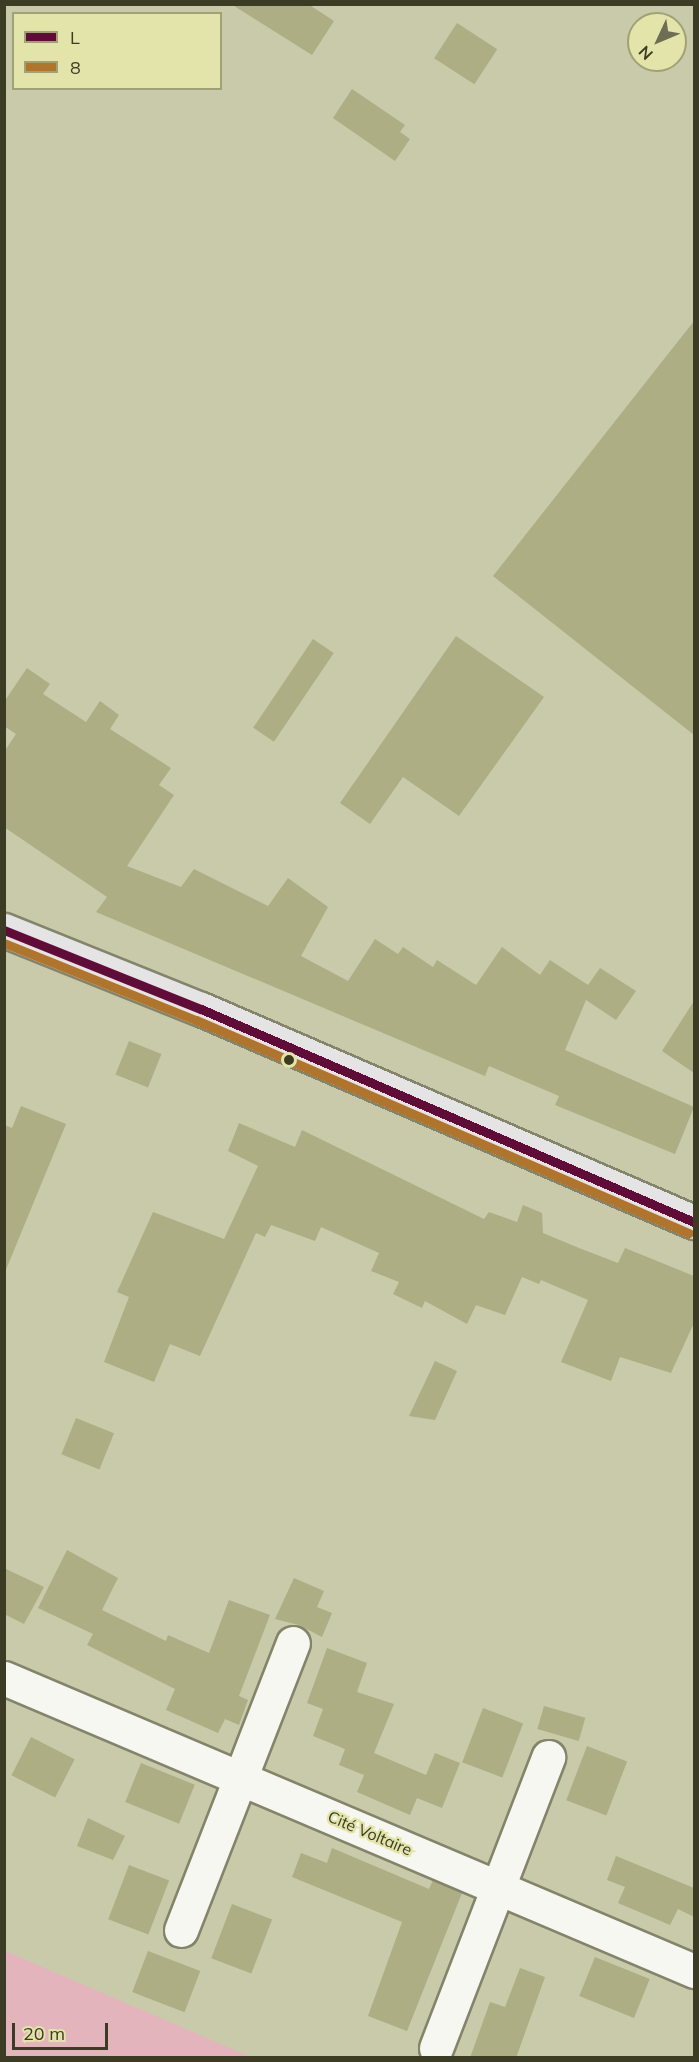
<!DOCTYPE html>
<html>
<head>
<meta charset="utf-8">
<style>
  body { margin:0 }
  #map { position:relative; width:699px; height:2062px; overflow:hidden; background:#c8caa9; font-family:Mulish,sans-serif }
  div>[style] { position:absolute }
  .green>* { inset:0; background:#e4b4bc }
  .building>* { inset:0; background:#aeae84; transform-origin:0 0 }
  .roads { filter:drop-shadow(2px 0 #83846a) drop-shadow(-2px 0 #83846a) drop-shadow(0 2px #83846a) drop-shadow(0 -2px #83846a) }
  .street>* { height:33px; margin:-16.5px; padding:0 16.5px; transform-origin:16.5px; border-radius:16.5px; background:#f7f7f2 }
  .primary>* { height:33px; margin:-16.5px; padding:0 16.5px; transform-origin:16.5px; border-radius:16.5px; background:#e4e4e5 }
  .bus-1>* { height:9px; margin:-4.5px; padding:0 4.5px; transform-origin:4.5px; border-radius:4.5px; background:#610b38 }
  .bus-2>* { height:9px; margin:-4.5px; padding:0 4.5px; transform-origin:4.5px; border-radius:4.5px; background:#b0742a }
  .dots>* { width:16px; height:16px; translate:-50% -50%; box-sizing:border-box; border:3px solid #e2e4a9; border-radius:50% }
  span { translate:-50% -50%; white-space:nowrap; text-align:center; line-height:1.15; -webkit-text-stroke:4.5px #e2e4a9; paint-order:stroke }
  .street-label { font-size:16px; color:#3c3c24 }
  .frame { position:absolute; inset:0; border:6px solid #3c3c24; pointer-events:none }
  .legend { position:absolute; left:12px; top:12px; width:210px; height:78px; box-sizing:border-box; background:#e2e4a9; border:2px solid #a0a174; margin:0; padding:8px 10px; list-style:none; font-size:18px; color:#3c3c24 }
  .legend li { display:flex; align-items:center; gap:12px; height:30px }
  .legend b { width:30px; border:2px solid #a0a174 }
  .north { position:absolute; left:627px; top:12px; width:60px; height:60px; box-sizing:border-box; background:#e2e4a9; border:2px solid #a0a174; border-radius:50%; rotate:226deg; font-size:16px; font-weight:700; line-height:24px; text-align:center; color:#3c3c24 }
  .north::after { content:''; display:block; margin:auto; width:21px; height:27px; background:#6d6e53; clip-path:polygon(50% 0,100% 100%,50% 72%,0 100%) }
  .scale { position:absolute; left:12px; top:2023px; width:96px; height:27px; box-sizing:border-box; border:3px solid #3c3c24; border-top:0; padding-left:8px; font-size:18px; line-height:21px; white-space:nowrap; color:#3c3c24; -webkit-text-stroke:4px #e2e4a9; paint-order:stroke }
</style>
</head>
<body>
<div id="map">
  <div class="green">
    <i style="clip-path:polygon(4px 1951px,5px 1951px,251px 2057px,5px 2057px)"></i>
  </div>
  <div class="building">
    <i style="clip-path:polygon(231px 4px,308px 4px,334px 21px,312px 55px)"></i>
    <i style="left:457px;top:23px;width:48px;height:42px;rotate:33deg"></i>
    <i style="clip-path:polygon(352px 89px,405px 125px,400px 132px,410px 139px,395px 161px,333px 118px)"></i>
    <i style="clip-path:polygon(694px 321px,694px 735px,493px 576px)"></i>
    <i style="clip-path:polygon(456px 636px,544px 697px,459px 816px,403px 777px,370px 824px,340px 803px)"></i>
    <i style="left:313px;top:639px;width:25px;height:107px;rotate:34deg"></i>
    <i style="clip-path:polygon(27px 668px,50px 684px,43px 694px,86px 722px,100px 701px,119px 715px,110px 729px,171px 768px,159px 785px,174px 795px,127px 866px,181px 887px,194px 869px,268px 906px,288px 878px,328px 907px,301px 956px,348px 981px,375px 939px,398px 954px,403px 947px,433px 967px,437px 960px,476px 985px,502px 947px,540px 975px,550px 960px,588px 985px,600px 968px,636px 991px,616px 1020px,586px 1000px,565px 1050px,694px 1107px,675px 1154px,555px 1105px,559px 1096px,489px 1066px,485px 1076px,96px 912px,107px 897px,4px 827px,4px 752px,16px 734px,4px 726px,4px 702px)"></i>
    <i style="clip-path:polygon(694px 1001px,694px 1073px,662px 1051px)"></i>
    <i style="left:129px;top:1041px;width:35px;height:36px;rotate:22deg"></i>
    <i style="clip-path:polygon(21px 1106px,66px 1124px,5px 1272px,4px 1125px,12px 1128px)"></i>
    <i style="clip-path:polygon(239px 1123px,295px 1147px,302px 1130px,484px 1219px,489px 1212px,517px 1222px,523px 1205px,542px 1213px,543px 1233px,579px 1248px,618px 1263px,625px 1248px,694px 1276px,694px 1323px,671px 1373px,620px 1357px,611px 1381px,561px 1362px,588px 1300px,541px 1280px,539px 1284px,522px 1277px,505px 1315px,476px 1305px,467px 1324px,425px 1301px,422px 1308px,393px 1294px,399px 1282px,371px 1271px,379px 1253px,321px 1227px,315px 1241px,271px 1225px,265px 1237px,256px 1233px,200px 1356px,170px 1344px,154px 1382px,104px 1362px,129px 1297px,117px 1292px,153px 1212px,224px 1239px,258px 1166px,228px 1151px)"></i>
    <i style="clip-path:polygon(435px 1361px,457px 1371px,435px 1420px,409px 1416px)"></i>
    <i style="left:76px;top:1418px;width:41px;height:39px;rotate:22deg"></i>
    <i style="clip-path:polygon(67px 1550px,118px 1578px,102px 1610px,166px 1641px,168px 1635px,209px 1653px,229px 1600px,270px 1615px,239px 1696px,248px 1700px,239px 1725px,225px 1719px,218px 1733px,166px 1710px,175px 1689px,87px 1645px,93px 1634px,38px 1608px)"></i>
    <i style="clip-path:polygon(4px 1568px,44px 1587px,24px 1624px,4px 1614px)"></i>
    <i style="clip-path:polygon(294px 1578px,324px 1591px,317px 1607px,332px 1613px,322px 1637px,299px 1625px,275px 1619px)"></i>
    <i style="clip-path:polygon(327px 1648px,367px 1663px,357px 1692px,394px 1704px,374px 1753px,426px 1775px,435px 1753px,460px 1763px,442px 1808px,417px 1798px,410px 1815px,357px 1792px,364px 1775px,339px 1765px,345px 1749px,313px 1736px,323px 1709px,307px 1703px)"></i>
    <i style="left:544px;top:1706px;width:43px;height:24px;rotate:16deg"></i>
    <i style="left:483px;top:1708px;width:43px;height:58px;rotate:21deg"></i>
    <i style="left:31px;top:1737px;width:49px;height:43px;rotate:27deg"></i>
    <i style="left:587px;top:1746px;width:43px;height:58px;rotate:21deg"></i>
    <i style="left:141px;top:1763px;width:58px;height:42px;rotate:22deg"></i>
    <i style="clip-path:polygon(88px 1818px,125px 1836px,113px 1860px,77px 1846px)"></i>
    <i style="clip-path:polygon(332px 1848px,429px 1889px,433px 1880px,462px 1893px,407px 2031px,368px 2016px,402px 1922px,292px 1877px,301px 1853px,327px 1863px)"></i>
    <i style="clip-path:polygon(616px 1856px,694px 1888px,694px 1917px,678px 1909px,670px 1925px,618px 1903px,625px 1887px,607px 1880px)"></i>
    <i style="left:129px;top:1865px;width:43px;height:58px;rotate:21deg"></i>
    <i style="left:232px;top:1904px;width:43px;height:58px;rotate:21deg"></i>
    <i style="left:148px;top:1951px;width:56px;height:44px;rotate:21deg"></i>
    <i style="left:595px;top:1957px;width:59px;height:42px;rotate:22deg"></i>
    <i style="clip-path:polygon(520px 1968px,545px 1977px,516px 2058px,470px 2058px,490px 2002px,505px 2007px)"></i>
  </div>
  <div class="roads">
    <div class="street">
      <i style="left:4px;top:1678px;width:750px;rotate:23.01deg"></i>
      <i style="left:181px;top:1930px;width:308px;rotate:-68.7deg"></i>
      <i style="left:436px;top:2048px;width:312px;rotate:-68.9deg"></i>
    </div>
    <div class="primary">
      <i style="left:4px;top:930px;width:212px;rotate:21.9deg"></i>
      <i style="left:201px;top:1009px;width:537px;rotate:23.37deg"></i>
    </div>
  </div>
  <div class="bus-1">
    <i style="left:4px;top:930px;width:212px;rotate:21.9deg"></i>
    <i style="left:201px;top:1009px;width:537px;rotate:23.37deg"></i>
  </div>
  <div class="bus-2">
    <i style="left:4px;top:943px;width:207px;rotate:21.9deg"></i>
    <i style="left:196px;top:1020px;width:537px;rotate:23.37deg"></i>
  </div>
  <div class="dots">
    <i style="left:289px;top:1060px;background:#3c3c24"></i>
  </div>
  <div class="street-label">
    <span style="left:370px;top:1833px;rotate:23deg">Cité Voltaire</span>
  </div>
  <div class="frame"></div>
  <ul class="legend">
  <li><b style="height:8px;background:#610b38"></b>L</li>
  <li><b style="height:8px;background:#b0742a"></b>8</li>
  </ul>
  <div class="north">N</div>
  <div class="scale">20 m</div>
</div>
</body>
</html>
